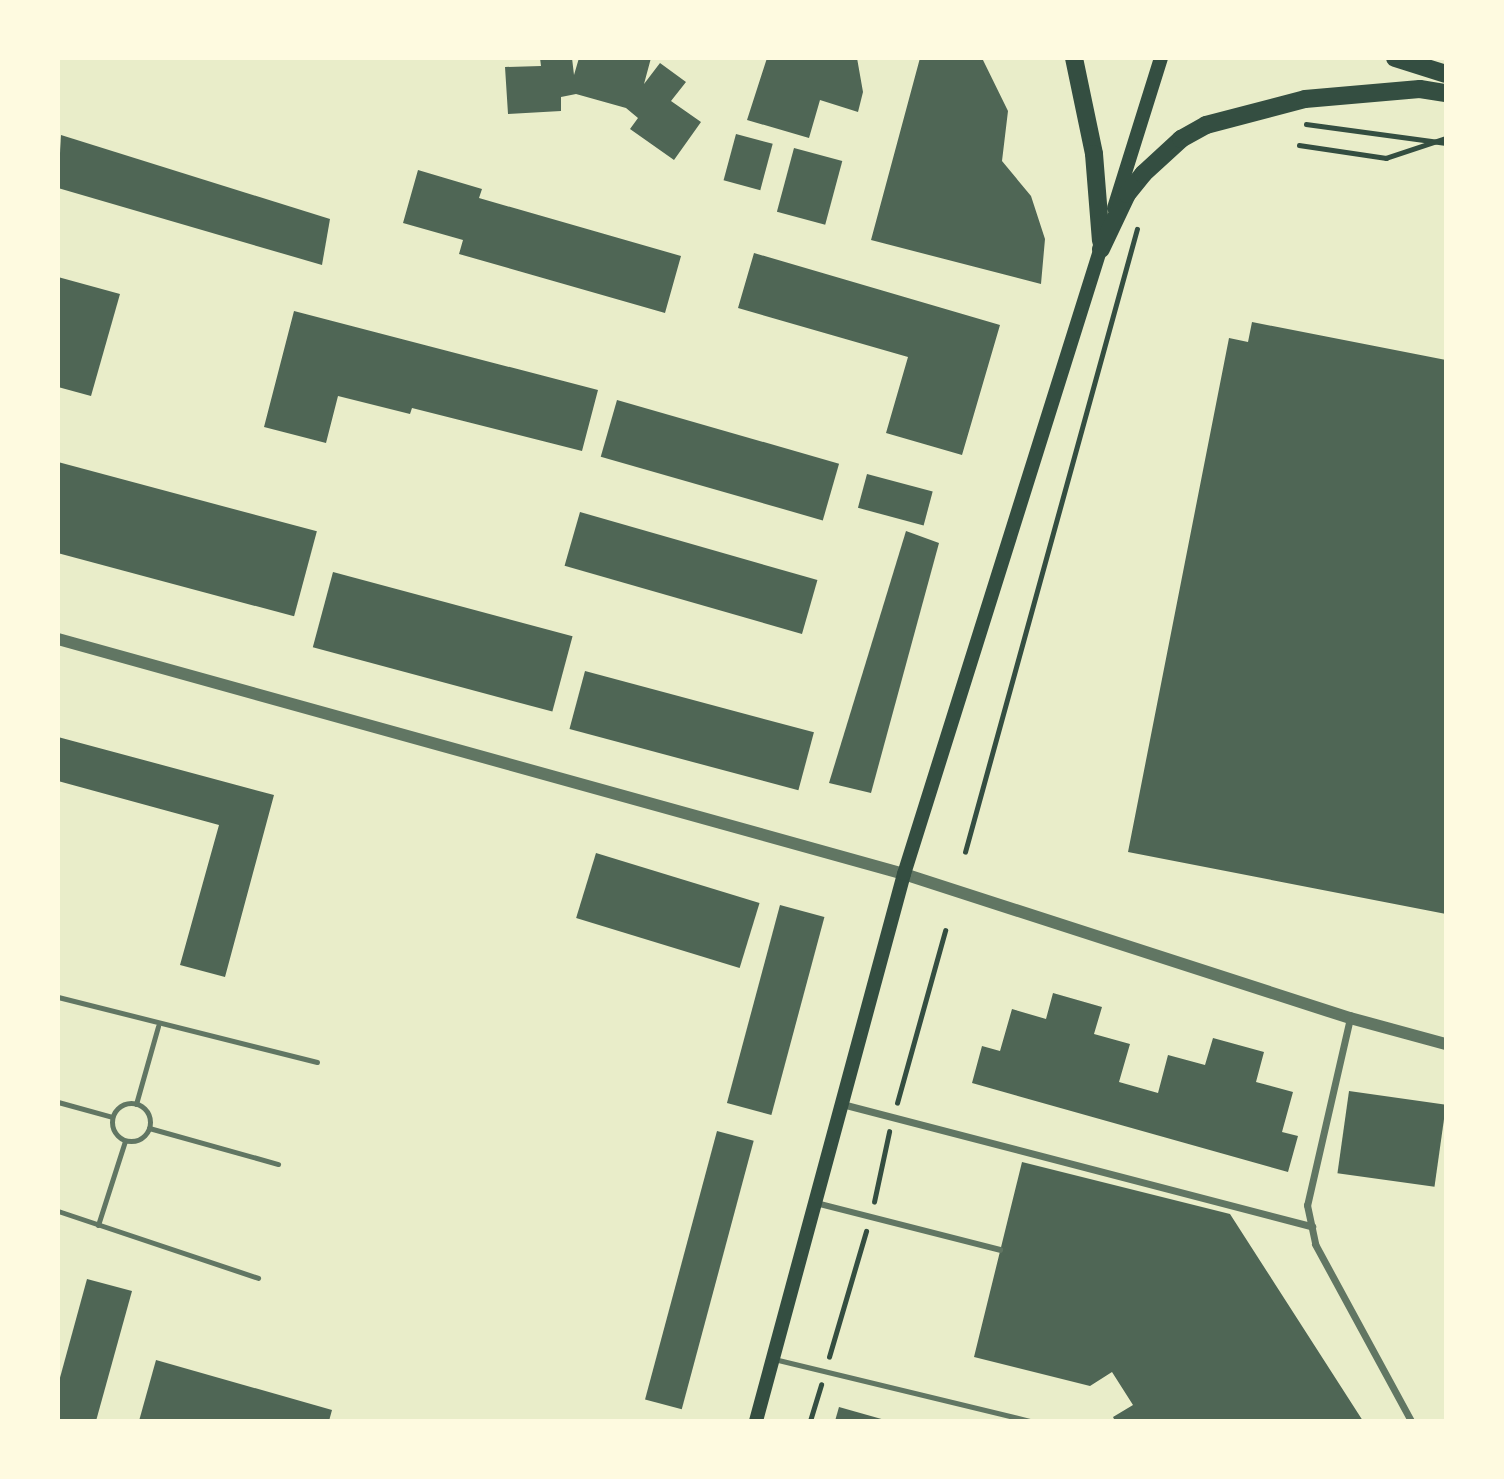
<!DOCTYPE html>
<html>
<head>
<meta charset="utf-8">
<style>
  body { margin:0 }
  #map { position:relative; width:1504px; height:1479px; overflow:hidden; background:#e9edc9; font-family:"Source Serif 4",serif }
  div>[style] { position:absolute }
  .building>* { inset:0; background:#4f6655; transform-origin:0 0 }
  .path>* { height:4.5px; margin:-2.25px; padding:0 2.25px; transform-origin:2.25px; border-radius:2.25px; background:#344e41 }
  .service>* { height:5px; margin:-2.5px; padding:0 2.5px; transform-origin:2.5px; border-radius:2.5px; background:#617663 }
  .service>.ring { margin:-2.5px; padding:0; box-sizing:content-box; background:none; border:5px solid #617663; border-radius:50% }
  .pedestrian>* { height:6px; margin:-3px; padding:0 3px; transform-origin:3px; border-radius:3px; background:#617663 }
  .minor>* { height:7px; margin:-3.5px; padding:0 3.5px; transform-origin:3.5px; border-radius:3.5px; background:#617663 }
  .tertiary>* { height:12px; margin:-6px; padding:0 6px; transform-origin:6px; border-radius:6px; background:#617663 }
  .secondary>* { height:14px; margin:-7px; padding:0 7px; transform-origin:7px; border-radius:7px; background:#344e41 }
  .primary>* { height:18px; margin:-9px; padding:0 9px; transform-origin:9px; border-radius:9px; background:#344e41 }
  span { translate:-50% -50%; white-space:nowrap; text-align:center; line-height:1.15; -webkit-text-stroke:7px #fefae0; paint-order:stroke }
  .frame { position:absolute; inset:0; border:60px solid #fefae0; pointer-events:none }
</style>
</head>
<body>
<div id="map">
  <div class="building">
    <i style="clip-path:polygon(540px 58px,572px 58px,574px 75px,579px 58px,651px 58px,644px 84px,660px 63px,686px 82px,671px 101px,701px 122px,674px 160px,630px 129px,638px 118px,626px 108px,576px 94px,561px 97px,561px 111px,508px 114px,505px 67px,541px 66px)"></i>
    <i style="clip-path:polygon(767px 58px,857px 58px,863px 92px,858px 112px,820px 100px,809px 138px,747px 120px)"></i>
    <i style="clip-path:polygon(920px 58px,982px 58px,1008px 111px,1002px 161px,1031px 196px,1045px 239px,1041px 284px,871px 240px)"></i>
    <i style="left:736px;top:134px;width:38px;height:48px;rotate:15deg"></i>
    <i style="clip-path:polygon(61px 135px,330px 219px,322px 265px,58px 188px)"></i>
    <i style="left:794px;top:148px;width:50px;height:66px;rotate:15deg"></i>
    <i style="clip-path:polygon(418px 170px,482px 189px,479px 198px,681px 256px,665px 313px,459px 254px,463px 240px,403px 223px)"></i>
    <i style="clip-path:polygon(754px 253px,1000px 325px,962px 455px,886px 433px,908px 357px,738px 308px)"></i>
    <i style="clip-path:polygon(58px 277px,120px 294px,91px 396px,58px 387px)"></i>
    <i style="clip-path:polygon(294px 311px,598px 390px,582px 451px,412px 408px,410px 414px,338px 396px,326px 443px,264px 427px)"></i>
    <i style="clip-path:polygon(1252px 322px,1446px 360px,1446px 914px,1128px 852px,1229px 338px,1248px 342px)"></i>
    <i style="left:617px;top:400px;width:231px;height:59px;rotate:16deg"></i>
    <i style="left:58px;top:462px;width:268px;height:88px;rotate:15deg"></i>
    <i style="left:867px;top:474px;width:68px;height:35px;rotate:15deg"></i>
    <i style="left:580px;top:512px;width:247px;height:56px;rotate:16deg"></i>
    <i style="clip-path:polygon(906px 531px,939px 543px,871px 793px,829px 783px)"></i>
    <i style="left:333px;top:572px;width:248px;height:78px;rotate:15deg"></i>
    <i style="left:585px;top:671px;width:237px;height:60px;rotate:15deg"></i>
    <i style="clip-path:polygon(58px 737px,274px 795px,225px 977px,180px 965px,219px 825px,58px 781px)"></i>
    <i style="left:596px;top:853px;width:171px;height:68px;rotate:17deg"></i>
    <i style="left:780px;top:905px;width:46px;height:205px;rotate:15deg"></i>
    <i style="clip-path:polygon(1053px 993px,1102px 1007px,1094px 1034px,1130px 1044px,1119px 1082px,1158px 1093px,1168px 1055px,1205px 1065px,1213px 1038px,1264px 1052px,1256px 1082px,1293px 1092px,1282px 1132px,1298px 1136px,1288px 1172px,972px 1083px,982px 1046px,1000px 1051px,1012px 1009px,1046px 1019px)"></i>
    <i style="left:1349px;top:1091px;width:98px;height:83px;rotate:8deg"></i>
    <i style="left:717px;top:1131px;width:38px;height:278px;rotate:15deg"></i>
    <i style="clip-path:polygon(1022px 1162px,1230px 1214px,1363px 1421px,1115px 1421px,1113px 1417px,1133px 1405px,1112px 1372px,1090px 1386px,974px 1357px)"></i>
    <i style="clip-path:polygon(87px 1279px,132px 1291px,96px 1421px,58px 1421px,58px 1385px)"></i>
    <i style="clip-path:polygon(156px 1360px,332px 1410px,329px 1421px,139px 1421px)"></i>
    <i style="clip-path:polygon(839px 1407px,885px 1420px,885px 1421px,835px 1421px)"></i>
  </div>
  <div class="path">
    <i style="left:1306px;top:124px;width:141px;rotate:7.7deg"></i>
    <i style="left:1299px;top:145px;width:88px;rotate:8.5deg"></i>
    <i style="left:1386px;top:158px;width:63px;rotate:-18.4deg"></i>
    <i style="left:965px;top:852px;width:646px;rotate:-74.57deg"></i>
    <i style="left:897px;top:1103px;width:179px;rotate:-74.4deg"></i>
    <i style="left:874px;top:1202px;width:72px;rotate:-77.9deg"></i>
    <i style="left:829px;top:1357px;width:131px;rotate:-73.6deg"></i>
    <i style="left:810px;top:1421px;width:38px;rotate:-73deg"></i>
  </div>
  <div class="service">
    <i style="left:58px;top:997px;width:267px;rotate:14.1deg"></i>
    <i style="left:58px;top:1102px;width:56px;rotate:15.5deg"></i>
    <i class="ring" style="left:112px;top:1103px;width:33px;height:33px"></i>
    <i style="left:136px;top:1104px;width:81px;rotate:-74.2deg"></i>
    <i style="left:149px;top:1128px;width:134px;rotate:15.6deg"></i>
    <i style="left:58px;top:1211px;width:211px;rotate:18.5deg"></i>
    <i style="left:98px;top:1225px;width:88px;rotate:-72.2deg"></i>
    <i style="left:774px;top:1359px;width:263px;rotate:13.6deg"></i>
  </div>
  <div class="pedestrian">
    <i style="left:816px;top:1203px;width:190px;rotate:14.3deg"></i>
  </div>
  <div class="minor">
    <i style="left:1350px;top:1018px;width:192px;rotate:102.9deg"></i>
    <i style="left:1307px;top:1205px;width:40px;rotate:78deg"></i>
    <i style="left:1315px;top:1244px;width:201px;rotate:61.5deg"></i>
    <i style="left:842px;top:1104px;width:486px;rotate:14.6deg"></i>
  </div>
  <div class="tertiary">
    <i style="left:58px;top:639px;width:878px;rotate:15.52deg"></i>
    <i style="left:904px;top:874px;width:469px;rotate:17.9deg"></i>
    <i style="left:1350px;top:1018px;width:99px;rotate:15.2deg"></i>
  </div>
  <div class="secondary">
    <i style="left:1114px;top:208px;width:157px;rotate:-72.6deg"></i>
    <i style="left:756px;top:1421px;width:567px;rotate:-74.86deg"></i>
    <i style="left:904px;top:874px;width:664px;rotate:-72.55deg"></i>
  </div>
  <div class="primary">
    <i style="left:1074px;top:58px;width:98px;rotate:78.2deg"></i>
    <i style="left:1094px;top:154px;width:87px;rotate:85.4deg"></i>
    <i style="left:1395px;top:58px;width:53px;rotate:17.4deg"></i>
    <i style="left:1101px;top:249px;width:61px;rotate:-64.7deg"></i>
    <i style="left:1127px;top:194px;width:26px;rotate:-51deg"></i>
    <i style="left:1143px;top:174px;width:52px;rotate:-42.6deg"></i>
    <i style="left:1181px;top:139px;width:29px;rotate:-29deg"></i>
    <i style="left:1206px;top:125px;width:102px;rotate:-14.7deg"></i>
    <i style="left:1305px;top:99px;width:115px;rotate:-5deg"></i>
    <i style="left:1420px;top:89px;width:26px;rotate:9deg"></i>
  </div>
  <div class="frame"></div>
</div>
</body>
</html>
